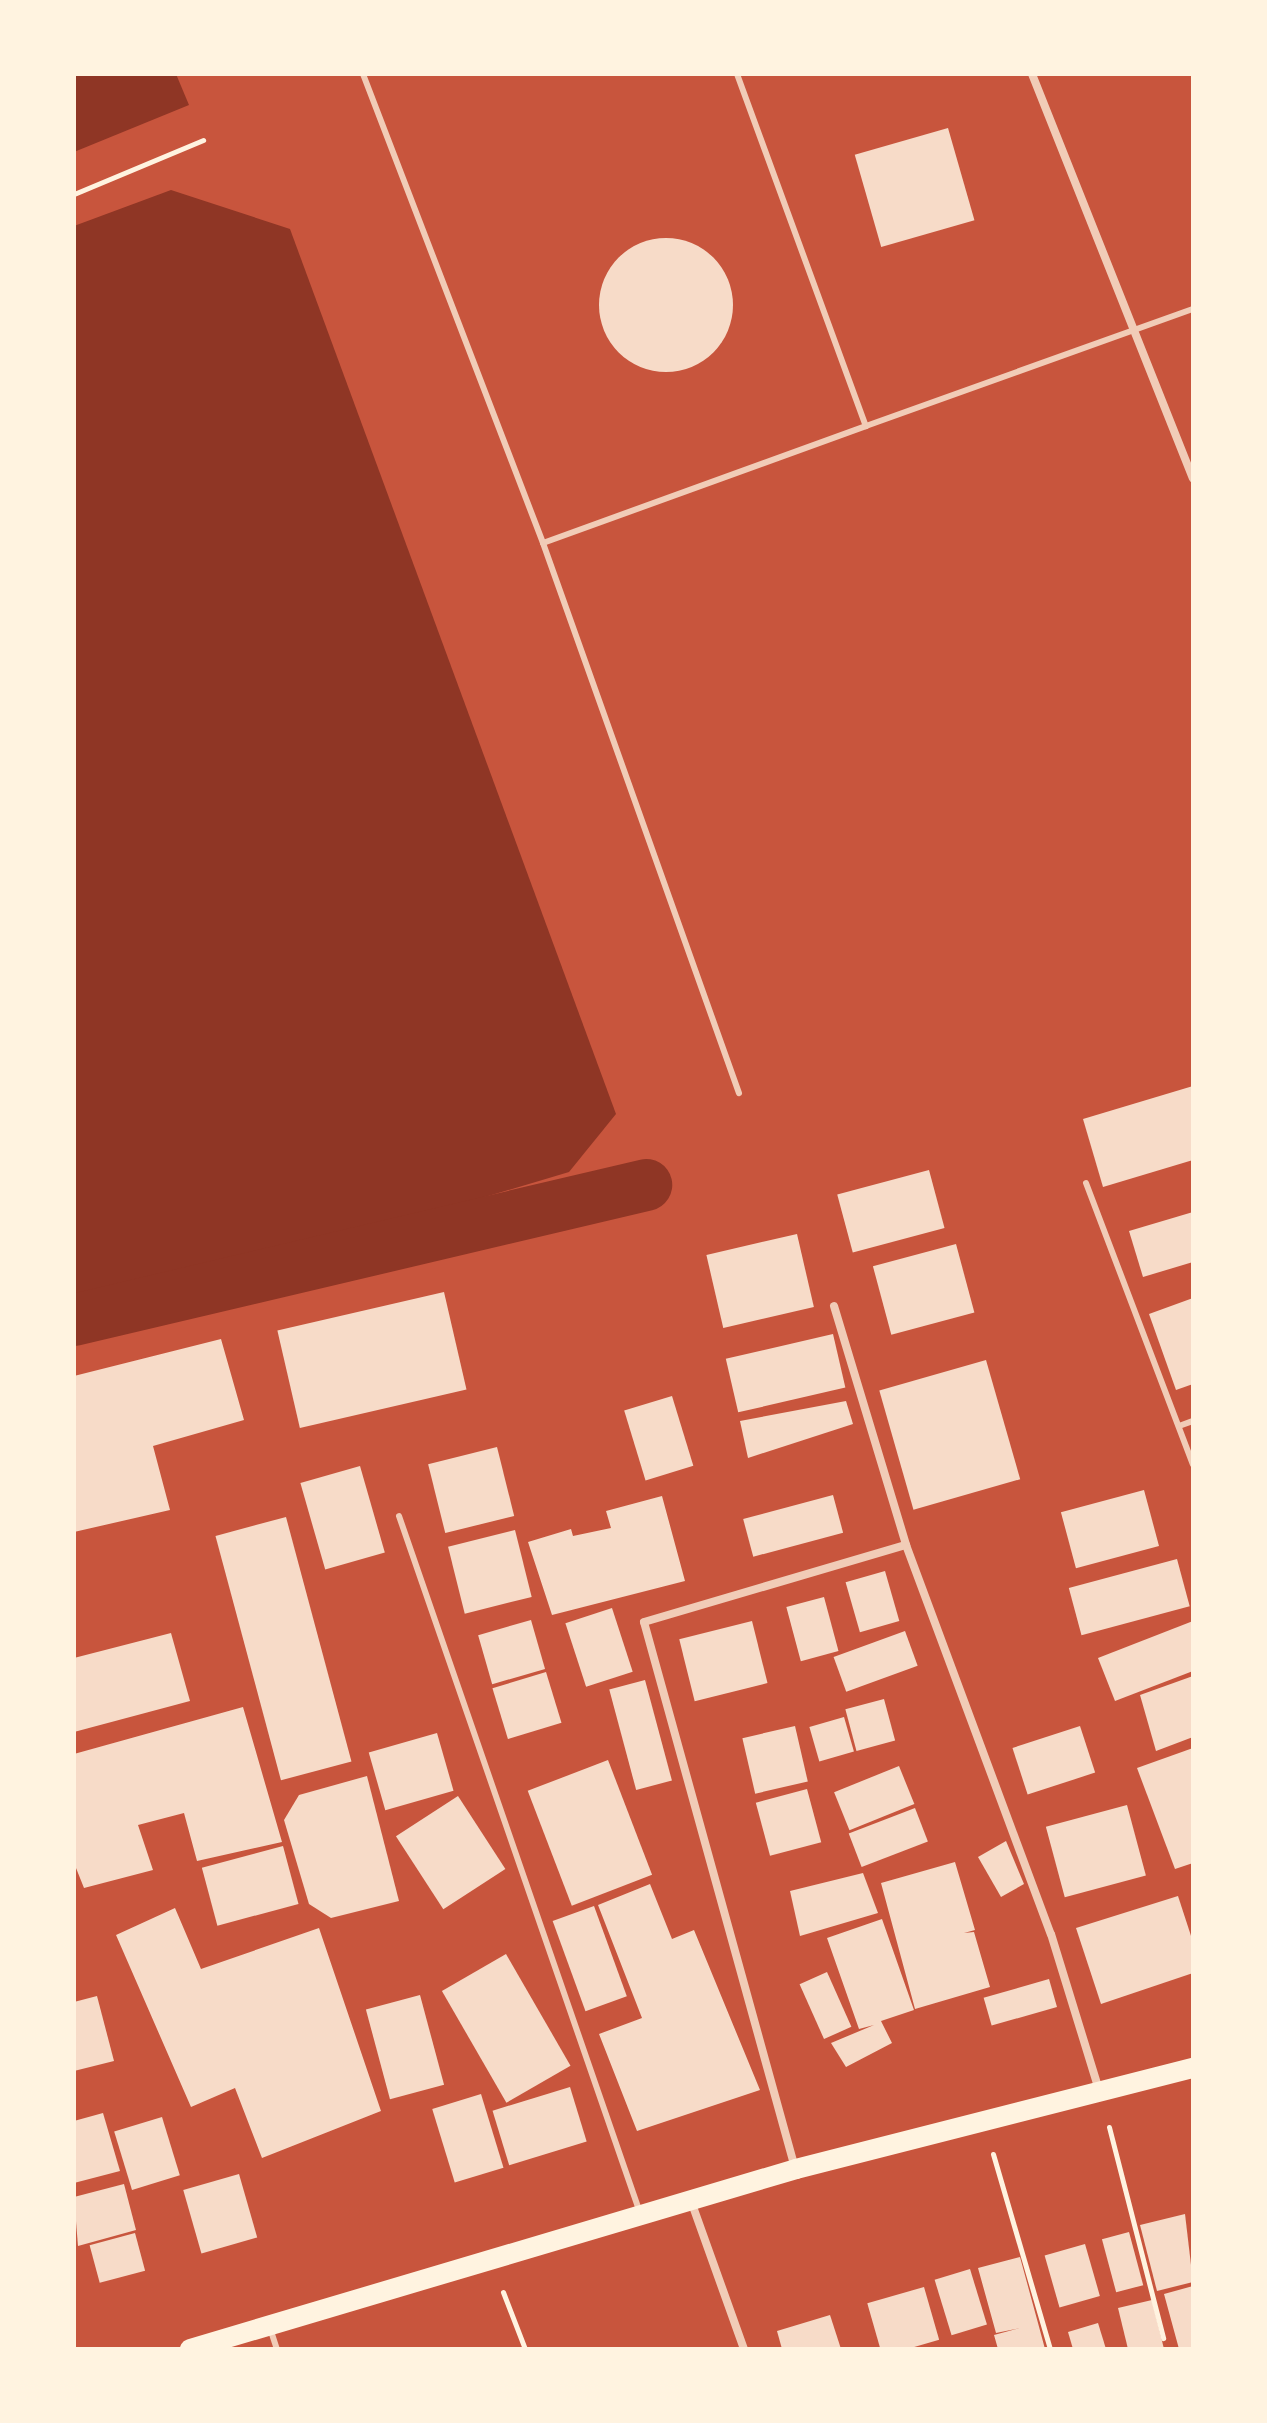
<!DOCTYPE html>
<html>
<head>
<meta charset="utf-8">
<style>
  body { margin:0 }
  #map { position:relative; width:1267px; height:2423px; overflow:hidden; background:#c8553d; font-family:Cabin,sans-serif }
  div>[style] { position:absolute }
  .water>* { inset:0; background:#8f3625 }
  .canal>* { height:52px; margin:-26px; padding:0 26px; transform-origin:26px; border-radius:26px; background:#8f3625 }
  .building>* { inset:0; background:#f7dbc8; transform-origin:0 0 }
  .round { border-radius:50% }
  .path>* { height:5px; margin:-2.5px; padding:0 2.5px; transform-origin:2.5px; border-radius:2.5px; background:#fff3e0 }
  .service>* { height:6px; margin:-3px; padding:0 3px; transform-origin:3px; border-radius:3px; background:#f1ccb7 }
  .minor>* { height:8px; margin:-4px; padding:0 4px; transform-origin:4px; border-radius:4px; background:#f1ccb7 }
  .primary>* { height:20px; margin:-10px; padding:0 10px; transform-origin:10px; border-radius:10px; background:#fff3e0 }
  span { translate:-50% -50%; white-space:nowrap; text-align:center; line-height:1.15; -webkit-text-stroke:6px #fff3e0; paint-order:stroke }
  .frame { position:absolute; inset:0; border:76px solid #fff3e0; pointer-events:none }
</style>
</head>
<body>
<div id="map">
  <div class="water">
    <i style="clip-path:polygon(74px 74px,176px 74px,189px 105px,74px 152px)"></i>
    <i style="clip-path:polygon(171px 190px,290px 229px,616px 1114px,569px 1172px,321px 1246px,74px 1301px,74px 226px)"></i>
  </div>
  <div class="canal">
    <i style="left:74px;top:1320px;width:588px;rotate:-13.28deg"></i>
  </div>
  <div class="building">
    <i style="left:948px;top:128px;width:96px;height:97px;rotate:74deg"></i>
    <i class="round" style="left:599px;top:238px;width:134px;height:134px"></i>
    <i style="clip-path:polygon(1193px 1086px,1193px 1160px,1103px 1187px,1083px 1119px)"></i>
    <i style="left:929px;top:1170px;width:60px;height:95px;rotate:75deg"></i>
    <i style="clip-path:polygon(1193px 1212px,1193px 1262px,1143px 1277px,1129px 1231px)"></i>
    <i style="left:797px;top:1234px;width:75px;height:93px;rotate:77deg"></i>
    <i style="left:956px;top:1244px;width:71px;height:86px;rotate:75deg"></i>
    <i style="left:444px;top:1292px;width:100px;height:171px;rotate:77deg"></i>
    <i style="clip-path:polygon(1193px 1298px,1193px 1384px,1176px 1390px,1149px 1314px)"></i>
    <i style="left:833px;top:1334px;width:55px;height:110px;rotate:77deg"></i>
    <i style="clip-path:polygon(221px 1339px,244px 1420px,153px 1446px,170px 1510px,74px 1532px,74px 1376px)"></i>
    <i style="left:986px;top:1360px;width:124px;height:111px;rotate:74deg"></i>
    <i style="left:672px;top:1396px;width:73px;height:50px;rotate:73deg"></i>
    <i style="clip-path:polygon(846px 1401px,853px 1424px,748px 1458px,740px 1421px)"></i>
    <i style="left:497px;top:1447px;width:71px;height:71px;rotate:76deg"></i>
    <i style="left:360px;top:1466px;width:90px;height:62px;rotate:74deg"></i>
    <i style="left:1144px;top:1490px;width:58px;height:86px;rotate:75deg"></i>
    <i style="left:833px;top:1495px;width:39px;height:93px;rotate:75deg"></i>
    <i style="clip-path:polygon(662px 1496px,685px 1581px,552px 1615px,528px 1542px,571px 1529px,573px 1536px,611px 1528px,606px 1511px)"></i>
    <i style="left:286px;top:1517px;width:253px;height:73px;rotate:75deg"></i>
    <i style="left:515px;top:1530px;width:69px;height:69px;rotate:76deg"></i>
    <i style="left:1177px;top:1559px;width:49px;height:112px;rotate:75deg"></i>
    <i style="left:885px;top:1571px;width:52px;height:41px;rotate:74deg"></i>
    <i style="left:824px;top:1597px;width:56px;height:39px;rotate:75deg"></i>
    <i style="left:612px;top:1608px;width:67px;height:49px;rotate:72deg"></i>
    <i style="left:531px;top:1620px;width:51px;height:55px;rotate:74deg"></i>
    <i style="left:752px;top:1621px;width:64px;height:75px;rotate:76deg"></i>
    <i style="clip-path:polygon(1193px 1621px,1193px 1671px,1115px 1701px,1098px 1658px)"></i>
    <i style="left:905px;top:1631px;width:37px;height:76px;rotate:70deg"></i>
    <i style="clip-path:polygon(171px 1633px,190px 1701px,74px 1732px,74px 1658px)"></i>
    <i style="left:546px;top:1672px;width:53px;height:56px;rotate:73deg"></i>
    <i style="clip-path:polygon(1193px 1676px,1193px 1737px,1156px 1751px,1140px 1695px)"></i>
    <i style="left:645px;top:1680px;width:104px;height:37px;rotate:75deg"></i>
    <i style="left:884px;top:1699px;width:43px;height:40px;rotate:75deg"></i>
    <i style="clip-path:polygon(243px 1707px,282px 1842px,197px 1861px,184px 1813px,138px 1825px,153px 1870px,84px 1888px,74px 1863px,74px 1754px)"></i>
    <i style="left:844px;top:1717px;width:36px;height:36px;rotate:74deg"></i>
    <i style="left:795px;top:1726px;width:57px;height:54px;rotate:77deg"></i>
    <i style="left:1080px;top:1726px;width:49px;height:71px;rotate:72deg"></i>
    <i style="left:437px;top:1733px;width:60px;height:71px;rotate:74deg"></i>
    <i style="clip-path:polygon(1193px 1748px,1193px 1863px,1175px 1869px,1137px 1768px)"></i>
    <i style="left:608px;top:1760px;width:123px;height:86px;rotate:69deg"></i>
    <i style="left:899px;top:1766px;width:41px;height:70px;rotate:68deg"></i>
    <i style="clip-path:polygon(367px 1776px,399px 1901px,331px 1918px,309px 1904px,284px 1820px,299px 1795px)"></i>
    <i style="left:807px;top:1789px;width:55px;height:53px;rotate:75deg"></i>
    <i style="left:458px;top:1796px;width:87px;height:74px;rotate:57deg"></i>
    <i style="left:1127px;top:1805px;width:73px;height:84px;rotate:75deg"></i>
    <i style="left:915px;top:1808px;width:36px;height:71px;rotate:69deg"></i>
    <i style="clip-path:polygon(1006px 1841px,1024px 1884px,1001px 1897px,978px 1857px)"></i>
    <i style="left:283px;top:1846px;width:60px;height:84px;rotate:75deg"></i>
    <i style="clip-path:polygon(955px 1862px,975px 1930px,964px 1933px,974px 1932px,990px 1987px,915px 2009px,881px 1883px)"></i>
    <i style="clip-path:polygon(863px 1873px,878px 1913px,800px 1936px,790px 1891px)"></i>
    <i style="clip-path:polygon(650px 1884px,672px 1939px,694px 1930px,760px 2090px,637px 2131px,599px 2034px,642px 2018px,598px 1905px)"></i>
    <i style="clip-path:polygon(1178px 1896px,1193px 1942px,1193px 1973px,1101px 2004px,1076px 1928px)"></i>
    <i style="left:594px;top:1906px;width:96px;height:44px;rotate:70deg"></i>
    <i style="clip-path:polygon(175px 1908px,201px 1969px,319px 1928px,381px 2111px,262px 2158px,235px 2088px,191px 2107px,116px 1935px)"></i>
    <i style="clip-path:polygon(882px 1919px,914px 2010px,881px 2021px,892px 2043px,846px 2067px,831px 2043px,874px 2025px,859px 2029px,827px 1938px)"></i>
    <i style="left:506px;top:1954px;width:129px;height:74px;rotate:60deg"></i>
    <i style="left:827px;top:1972px;width:60px;height:30px;rotate:66deg"></i>
    <i style="left:1049px;top:1979px;width:29px;height:68px;rotate:74deg"></i>
    <i style="left:420px;top:1995px;width:93px;height:56px;rotate:75deg"></i>
    <i style="clip-path:polygon(97px 1996px,114px 2061px,74px 2071px,74px 2002px)"></i>
    <i style="left:570px;top:2087px;width:57px;height:81px;rotate:73deg"></i>
    <i style="left:481px;top:2094px;width:77px;height:51px;rotate:73deg"></i>
    <i style="clip-path:polygon(103px 2113px,120px 2171px,74px 2183px,74px 2121px)"></i>
    <i style="left:162px;top:2117px;width:61px;height:50px;rotate:73deg"></i>
    <i style="left:239px;top:2174px;width:66px;height:58px;rotate:74deg"></i>
    <i style="clip-path:polygon(124px 2184px,136px 2230px,78px 2246px,74px 2197px)"></i>
    <i style="clip-path:polygon(1185px 2214px,1193px 2282px,1157px 2291px,1140px 2225px)"></i>
    <i style="left:1129px;top:2232px;width:55px;height:28px;rotate:75deg"></i>
    <i style="left:135px;top:2233px;width:39px;height:47px;rotate:75deg"></i>
    <i style="left:1085px;top:2244px;width:54px;height:42px;rotate:74deg"></i>
    <i style="clip-path:polygon(1020px 2257px,1038px 2323px,1045px 2349px,998px 2349px,994px 2335px,1020px 2328px,996px 2333px,978px 2268px)"></i>
    <i style="left:970px;top:2269px;width:58px;height:37px;rotate:73deg"></i>
    <i style="clip-path:polygon(1193px 2286px,1193px 2349px,1179px 2349px,1164px 2294px)"></i>
    <i style="left:924px;top:2287px;width:55px;height:59px;rotate:74deg"></i>
    <i style="clip-path:polygon(1152px 2300px,1164px 2349px,1128px 2349px,1118px 2308px)"></i>
    <i style="clip-path:polygon(830px 2315px,841px 2349px,782px 2349px,777px 2331px)"></i>
    <i style="clip-path:polygon(1098px 2323px,1106px 2349px,1073px 2349px,1068px 2332px)"></i>
  </div>
  <div class="path">
    <i style="left:74px;top:194px;width:140px;rotate:-22.7deg"></i>
    <i style="left:1109px;top:2127px;width:218px;rotate:75.6deg"></i>
    <i style="left:993px;top:2154px;width:203px;rotate:73.7deg"></i>
    <i style="left:503px;top:2292px;width:61px;rotate:68.9deg"></i>
  </div>
  <div class="service">
    <i style="left:363px;top:74px;width:502px;rotate:69deg"></i>
    <i style="left:543px;top:543px;width:584px;rotate:70.39deg"></i>
    <i style="left:737px;top:74px;width:375px;rotate:69.9deg"></i>
    <i style="left:866px;top:426px;width:347px;rotate:-19.7deg"></i>
    <i style="left:543px;top:543px;width:344px;rotate:-19.9deg"></i>
    <i style="left:1086px;top:1183px;width:301px;rotate:69.2deg"></i>
    <i style="left:1179px;top:1426px;width:15px;rotate:-20deg"></i>
    <i style="left:399px;top:1516px;width:734px;rotate:70.92deg"></i>
    <i style="left:270px;top:2328px;width:22px;rotate:72deg"></i>
  </div>
  <div class="minor">
    <i style="left:1032px;top:74px;width:435px;rotate:68.3deg"></i>
    <i style="left:834px;top:1306px;width:250px;rotate:73.2deg"></i>
    <i style="left:906px;top:1545px;width:415px;rotate:69.6deg"></i>
    <i style="left:1051px;top:1934px;width:163px;rotate:72.9deg"></i>
    <i style="left:795px;top:2168px;width:566px;rotate:-105.46deg"></i>
    <i style="left:644px;top:1622px;width:273px;rotate:-16.4deg"></i>
    <i style="left:691px;top:2201px;width:157px;rotate:70.3deg"></i>
  </div>
  <div class="primary">
    <i style="left:190px;top:2349px;width:632px;rotate:-16.54deg"></i>
    <i style="left:796px;top:2169px;width:410px;rotate:-14.3deg"></i>
  </div>
  <div class="frame"></div>
</div>
</body>
</html>
